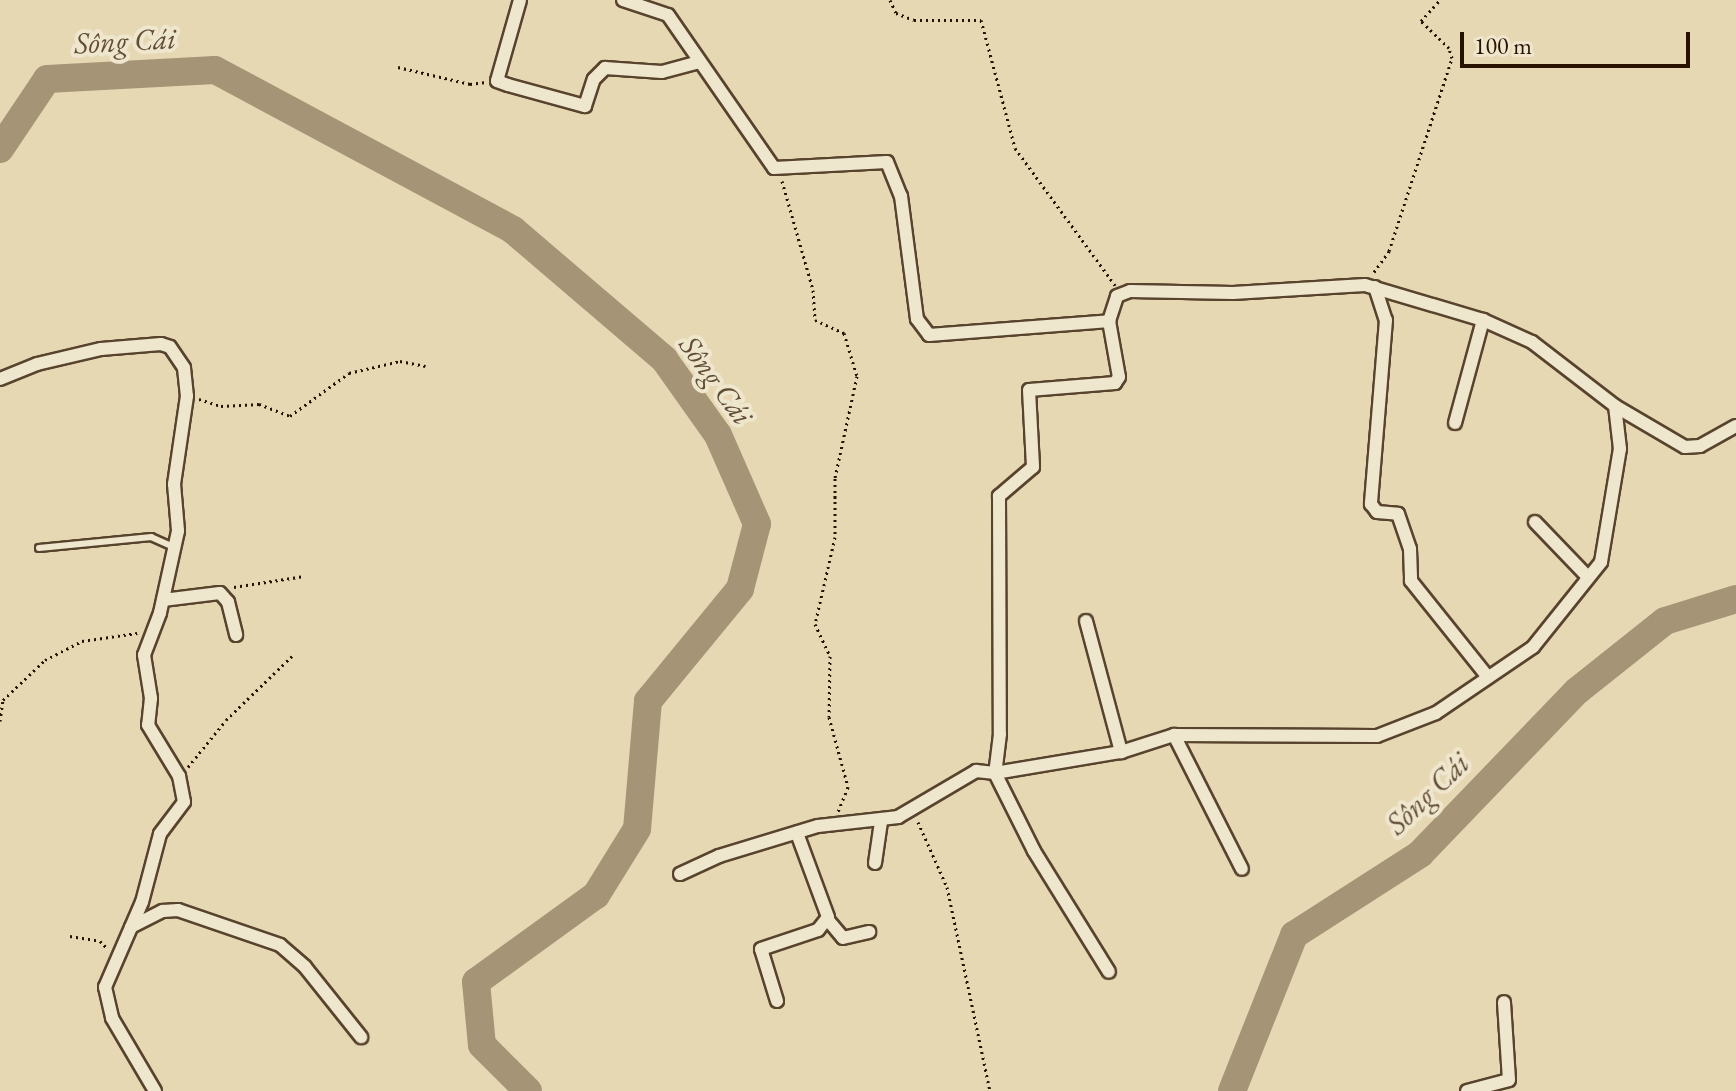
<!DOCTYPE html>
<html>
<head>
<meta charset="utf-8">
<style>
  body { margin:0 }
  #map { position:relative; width:1736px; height:1091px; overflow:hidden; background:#e7d8b4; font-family:"EB Garamond",serif }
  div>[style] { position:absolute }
  .river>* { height:28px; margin:-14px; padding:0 14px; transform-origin:14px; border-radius:14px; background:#a69477 }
  .path>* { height:3px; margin-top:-1.5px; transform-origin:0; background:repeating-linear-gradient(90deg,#291100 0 2px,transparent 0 6px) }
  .roads { filter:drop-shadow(2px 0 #58432d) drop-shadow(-2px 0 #58432d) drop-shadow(0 2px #58432d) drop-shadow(0 -2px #58432d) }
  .lane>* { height:6px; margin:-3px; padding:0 3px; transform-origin:3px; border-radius:3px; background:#efe6ce }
  .street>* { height:12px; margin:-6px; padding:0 6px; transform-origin:6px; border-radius:6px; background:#efe6ce }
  span { translate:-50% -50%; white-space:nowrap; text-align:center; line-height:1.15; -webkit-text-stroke:8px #efe6ce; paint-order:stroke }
  .water-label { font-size:30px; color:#614c36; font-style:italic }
  .scale { position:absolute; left:1460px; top:32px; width:230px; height:36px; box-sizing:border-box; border:4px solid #291100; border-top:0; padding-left:10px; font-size:24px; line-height:28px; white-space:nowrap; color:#291100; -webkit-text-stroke:6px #efe6ce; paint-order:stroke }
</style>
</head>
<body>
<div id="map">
  <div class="river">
    <i style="left:0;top:149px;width:84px;rotate:-56.1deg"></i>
    <i style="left:47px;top:79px;width:168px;rotate:-3.1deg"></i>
    <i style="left:215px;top:70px;width:338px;rotate:28.2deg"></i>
    <i style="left:513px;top:230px;width:199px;rotate:40.5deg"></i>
    <i style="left:664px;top:359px;width:93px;rotate:54.6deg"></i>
    <i style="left:718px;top:435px;width:97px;rotate:66.3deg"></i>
    <i style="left:757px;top:524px;width:67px;rotate:104.7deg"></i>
    <i style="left:740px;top:589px;width:145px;rotate:129.4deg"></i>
    <i style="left:648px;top:701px;width:128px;rotate:94.9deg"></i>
    <i style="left:637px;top:829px;width:78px;rotate:121.8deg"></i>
    <i style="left:596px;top:895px;width:148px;rotate:144.1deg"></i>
    <i style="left:476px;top:982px;width:63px;rotate:84.6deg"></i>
    <i style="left:482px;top:1045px;width:65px;rotate:45deg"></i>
    <i style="left:1232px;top:1091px;width:168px;rotate:-68.3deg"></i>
    <i style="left:1294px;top:935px;width:150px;rotate:-32.7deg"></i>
    <i style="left:1420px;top:854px;width:226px;rotate:-46.1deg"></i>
    <i style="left:1577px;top:691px;width:112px;rotate:-38.5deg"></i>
    <i style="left:1665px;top:621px;width:74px;rotate:-17.2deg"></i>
  </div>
  <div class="path">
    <i style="left:890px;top:0;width:14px;rotate:65deg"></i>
    <i style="left:896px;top:13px;width:19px;rotate:21deg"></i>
    <i style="left:914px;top:20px;width:67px"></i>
    <i style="left:981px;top:20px;width:132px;rotate:75.1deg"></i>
    <i style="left:1015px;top:148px;width:170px;rotate:53.9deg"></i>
    <i style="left:398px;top:67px;width:74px;rotate:13.3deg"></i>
    <i style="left:470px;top:84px;width:16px;rotate:-7deg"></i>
    <i style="left:782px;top:181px;width:113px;rotate:74.1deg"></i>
    <i style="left:813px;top:290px;width:30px;rotate:86deg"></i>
    <i style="left:815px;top:320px;width:32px;rotate:24deg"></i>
    <i style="left:844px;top:333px;width:45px;rotate:73.2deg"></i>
    <i style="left:857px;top:376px;width:104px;rotate:102.2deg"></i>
    <i style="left:835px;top:478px;width:59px;rotate:90deg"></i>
    <i style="left:835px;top:537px;width:89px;rotate:102.9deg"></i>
    <i style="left:815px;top:624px;width:35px;rotate:65deg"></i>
    <i style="left:830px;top:656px;width:61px;rotate:90.9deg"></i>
    <i style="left:829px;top:717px;width:73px;rotate:74.8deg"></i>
    <i style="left:848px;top:787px;width:27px;rotate:112deg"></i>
    <i style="left:1374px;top:272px;width:26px;rotate:-54deg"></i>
    <i style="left:1389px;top:251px;width:203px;rotate:-71.9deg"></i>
    <i style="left:1452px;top:58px;width:10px;rotate:-107deg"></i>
    <i style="left:1449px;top:48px;width:39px;rotate:-136deg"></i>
    <i style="left:1421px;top:21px;width:28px;rotate:-48deg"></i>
    <i style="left:199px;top:399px;width:23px;rotate:18deg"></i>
    <i style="left:221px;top:406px;width:38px;rotate:-3deg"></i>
    <i style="left:259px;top:404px;width:33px;rotate:21deg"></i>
    <i style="left:290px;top:416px;width:73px;rotate:-36.1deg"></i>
    <i style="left:349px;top:373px;width:52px;rotate:-13.2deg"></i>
    <i style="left:400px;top:361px;width:26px;rotate:11deg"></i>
    <i style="left:234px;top:587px;width:71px;rotate:-8.9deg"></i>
    <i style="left:0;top:721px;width:21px;rotate:-82deg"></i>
    <i style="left:3px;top:700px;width:58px;rotate:-43.6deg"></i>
    <i style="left:45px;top:660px;width:42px;rotate:-27.2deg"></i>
    <i style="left:82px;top:641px;width:56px;rotate:-8.3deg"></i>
    <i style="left:188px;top:767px;width:60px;rotate:-51deg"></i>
    <i style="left:226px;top:720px;width:92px;rotate:-44.1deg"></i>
    <i style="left:918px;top:822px;width:71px;rotate:66deg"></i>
    <i style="left:947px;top:887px;width:208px;rotate:78.1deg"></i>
    <i style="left:70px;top:936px;width:30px;rotate:9deg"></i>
    <i style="left:100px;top:941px;width:10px;rotate:45deg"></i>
  </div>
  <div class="roads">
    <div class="lane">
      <i style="left:39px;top:548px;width:113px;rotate:-5.6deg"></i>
      <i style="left:151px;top:537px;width:24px;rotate:24deg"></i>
    </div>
    <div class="street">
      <i style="left:520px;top:0;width:84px;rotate:105.9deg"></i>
      <i style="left:497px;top:81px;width:12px;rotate:20deg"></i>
      <i style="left:508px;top:85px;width:80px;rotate:15.3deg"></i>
      <i style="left:585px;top:106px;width:28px;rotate:-72deg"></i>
      <i style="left:594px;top:79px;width:16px;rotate:-45deg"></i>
      <i style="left:605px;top:68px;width:57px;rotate:4deg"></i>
      <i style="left:662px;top:72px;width:39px;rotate:-15deg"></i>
      <i style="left:623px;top:0;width:47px;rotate:18.4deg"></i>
      <i style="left:668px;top:15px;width:186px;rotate:55.3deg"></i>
      <i style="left:774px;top:168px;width:113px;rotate:-3deg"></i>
      <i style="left:887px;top:162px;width:37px;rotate:68deg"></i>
      <i style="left:901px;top:196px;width:124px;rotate:82.6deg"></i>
      <i style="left:917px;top:319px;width:20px;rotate:53deg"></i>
      <i style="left:929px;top:335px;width:181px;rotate:-4.4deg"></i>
      <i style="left:1109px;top:321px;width:26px;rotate:-72deg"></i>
      <i style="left:1117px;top:296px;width:14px;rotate:-21deg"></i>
      <i style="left:1130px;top:291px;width:103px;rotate:1.1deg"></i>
      <i style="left:1233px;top:293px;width:132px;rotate:-3.5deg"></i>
      <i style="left:1365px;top:285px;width:123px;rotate:16.5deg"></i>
      <i style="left:1483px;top:320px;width:54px;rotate:24.2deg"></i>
      <i style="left:1532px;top:342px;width:105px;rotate:37.6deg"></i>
      <i style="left:1615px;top:406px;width:81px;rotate:30.4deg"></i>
      <i style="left:1685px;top:447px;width:15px;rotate:-4deg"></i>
      <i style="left:1700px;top:446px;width:41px;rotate:-29.1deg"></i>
      <i style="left:1375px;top:287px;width:35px;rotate:72deg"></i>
      <i style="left:1386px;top:320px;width:185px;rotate:94.7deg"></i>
      <i style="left:1371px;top:504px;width:10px;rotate:53deg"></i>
      <i style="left:1377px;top:512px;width:21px;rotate:5deg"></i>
      <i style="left:1398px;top:514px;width:37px;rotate:71deg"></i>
      <i style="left:1410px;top:549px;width:32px;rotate:88deg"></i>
      <i style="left:1411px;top:581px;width:123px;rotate:51.3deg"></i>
      <i style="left:1109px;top:321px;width:57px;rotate:79.9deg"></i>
      <i style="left:1119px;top:377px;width:7px;rotate:124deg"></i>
      <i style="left:1115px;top:383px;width:86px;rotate:175.3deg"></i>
      <i style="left:1029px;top:390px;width:77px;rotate:87deg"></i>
      <i style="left:1033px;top:467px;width:45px;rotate:139.5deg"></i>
      <i style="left:999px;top:496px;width:238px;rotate:89.8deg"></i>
      <i style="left:1000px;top:734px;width:39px;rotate:97deg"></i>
      <i style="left:995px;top:773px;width:87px;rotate:63.4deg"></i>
      <i style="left:1034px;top:851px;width:142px;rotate:58.2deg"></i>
      <i style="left:0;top:379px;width:40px;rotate:-22deg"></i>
      <i style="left:37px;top:364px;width:66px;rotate:-13.2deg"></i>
      <i style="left:101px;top:349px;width:60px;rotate:-4.8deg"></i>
      <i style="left:161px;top:344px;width:9px;rotate:18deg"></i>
      <i style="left:170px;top:347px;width:25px;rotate:56deg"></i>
      <i style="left:184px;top:368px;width:28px;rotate:84deg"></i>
      <i style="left:187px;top:396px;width:89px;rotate:98.4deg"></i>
      <i style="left:174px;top:484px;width:47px;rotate:85.1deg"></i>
      <i style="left:178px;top:531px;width:84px;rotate:102.4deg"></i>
      <i style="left:160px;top:613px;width:45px;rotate:110.9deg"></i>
      <i style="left:144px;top:655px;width:44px;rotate:80.8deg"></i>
      <i style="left:151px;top:698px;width:27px;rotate:96deg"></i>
      <i style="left:148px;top:725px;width:60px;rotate:58.7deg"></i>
      <i style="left:179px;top:776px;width:26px;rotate:79deg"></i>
      <i style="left:184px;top:802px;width:40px;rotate:127deg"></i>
      <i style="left:160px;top:834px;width:70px;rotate:104.8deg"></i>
      <i style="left:142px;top:902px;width:93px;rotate:113.5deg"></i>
      <i style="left:105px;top:987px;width:32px;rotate:77deg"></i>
      <i style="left:112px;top:1018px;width:85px;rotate:59.5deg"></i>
      <i style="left:1455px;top:423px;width:107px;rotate:-74.8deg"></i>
      <i style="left:1535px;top:522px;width:76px;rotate:46.1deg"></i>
      <i style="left:163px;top:600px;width:57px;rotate:-7deg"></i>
      <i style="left:220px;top:593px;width:12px;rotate:48deg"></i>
      <i style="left:228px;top:602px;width:34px;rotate:76deg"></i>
      <i style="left:1086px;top:621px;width:136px;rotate:75deg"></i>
      <i style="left:1174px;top:735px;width:150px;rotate:63.1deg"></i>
      <i style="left:875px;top:863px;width:41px;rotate:-81.7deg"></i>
      <i style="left:680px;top:874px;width:43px;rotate:-24.8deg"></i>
      <i style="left:719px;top:856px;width:103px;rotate:-16.9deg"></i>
      <i style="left:818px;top:826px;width:81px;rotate:-6.4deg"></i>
      <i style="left:898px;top:817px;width:91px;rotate:-30.5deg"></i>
      <i style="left:976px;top:771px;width:19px;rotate:6deg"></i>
      <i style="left:995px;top:773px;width:128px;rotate:-9.5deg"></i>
      <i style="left:1121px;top:752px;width:56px;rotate:-17.8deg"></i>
      <i style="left:1174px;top:735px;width:203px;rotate:0.3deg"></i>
      <i style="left:1377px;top:736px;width:63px;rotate:-21.3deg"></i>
      <i style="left:1436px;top:713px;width:117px;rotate:-34.2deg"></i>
      <i style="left:1533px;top:647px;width:109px;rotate:-51.3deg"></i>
      <i style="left:1601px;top:562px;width:115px;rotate:-80.5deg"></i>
      <i style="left:1620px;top:449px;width:43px;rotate:-96.6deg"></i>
      <i style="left:828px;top:920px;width:23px;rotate:50deg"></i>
      <i style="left:843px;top:938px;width:27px;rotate:-13deg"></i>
      <i style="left:131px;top:927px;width:36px;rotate:-27deg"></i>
      <i style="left:163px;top:911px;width:15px;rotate:-4deg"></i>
      <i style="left:178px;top:910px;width:108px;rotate:18.9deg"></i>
      <i style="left:280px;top:945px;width:33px;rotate:41deg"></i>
      <i style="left:305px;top:967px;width:90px;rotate:51.3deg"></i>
      <i style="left:777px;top:1001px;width:54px;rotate:-107.1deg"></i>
      <i style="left:761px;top:949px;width:60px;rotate:-18.4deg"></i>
      <i style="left:818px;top:930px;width:16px;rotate:-52deg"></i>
      <i style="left:828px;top:917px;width:90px;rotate:-110.3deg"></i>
      <i style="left:1467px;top:1091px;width:43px;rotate:-14.7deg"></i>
      <i style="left:1509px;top:1080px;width:78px;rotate:-93.7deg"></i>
    </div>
  </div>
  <div class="water-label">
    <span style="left:125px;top:41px;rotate:-3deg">Sông Cái</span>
    <span style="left:716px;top:380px;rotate:54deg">Sông Cái</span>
    <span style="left:1428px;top:794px;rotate:-44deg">Sông Cái</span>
  </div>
  <div class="scale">100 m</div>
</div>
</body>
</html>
